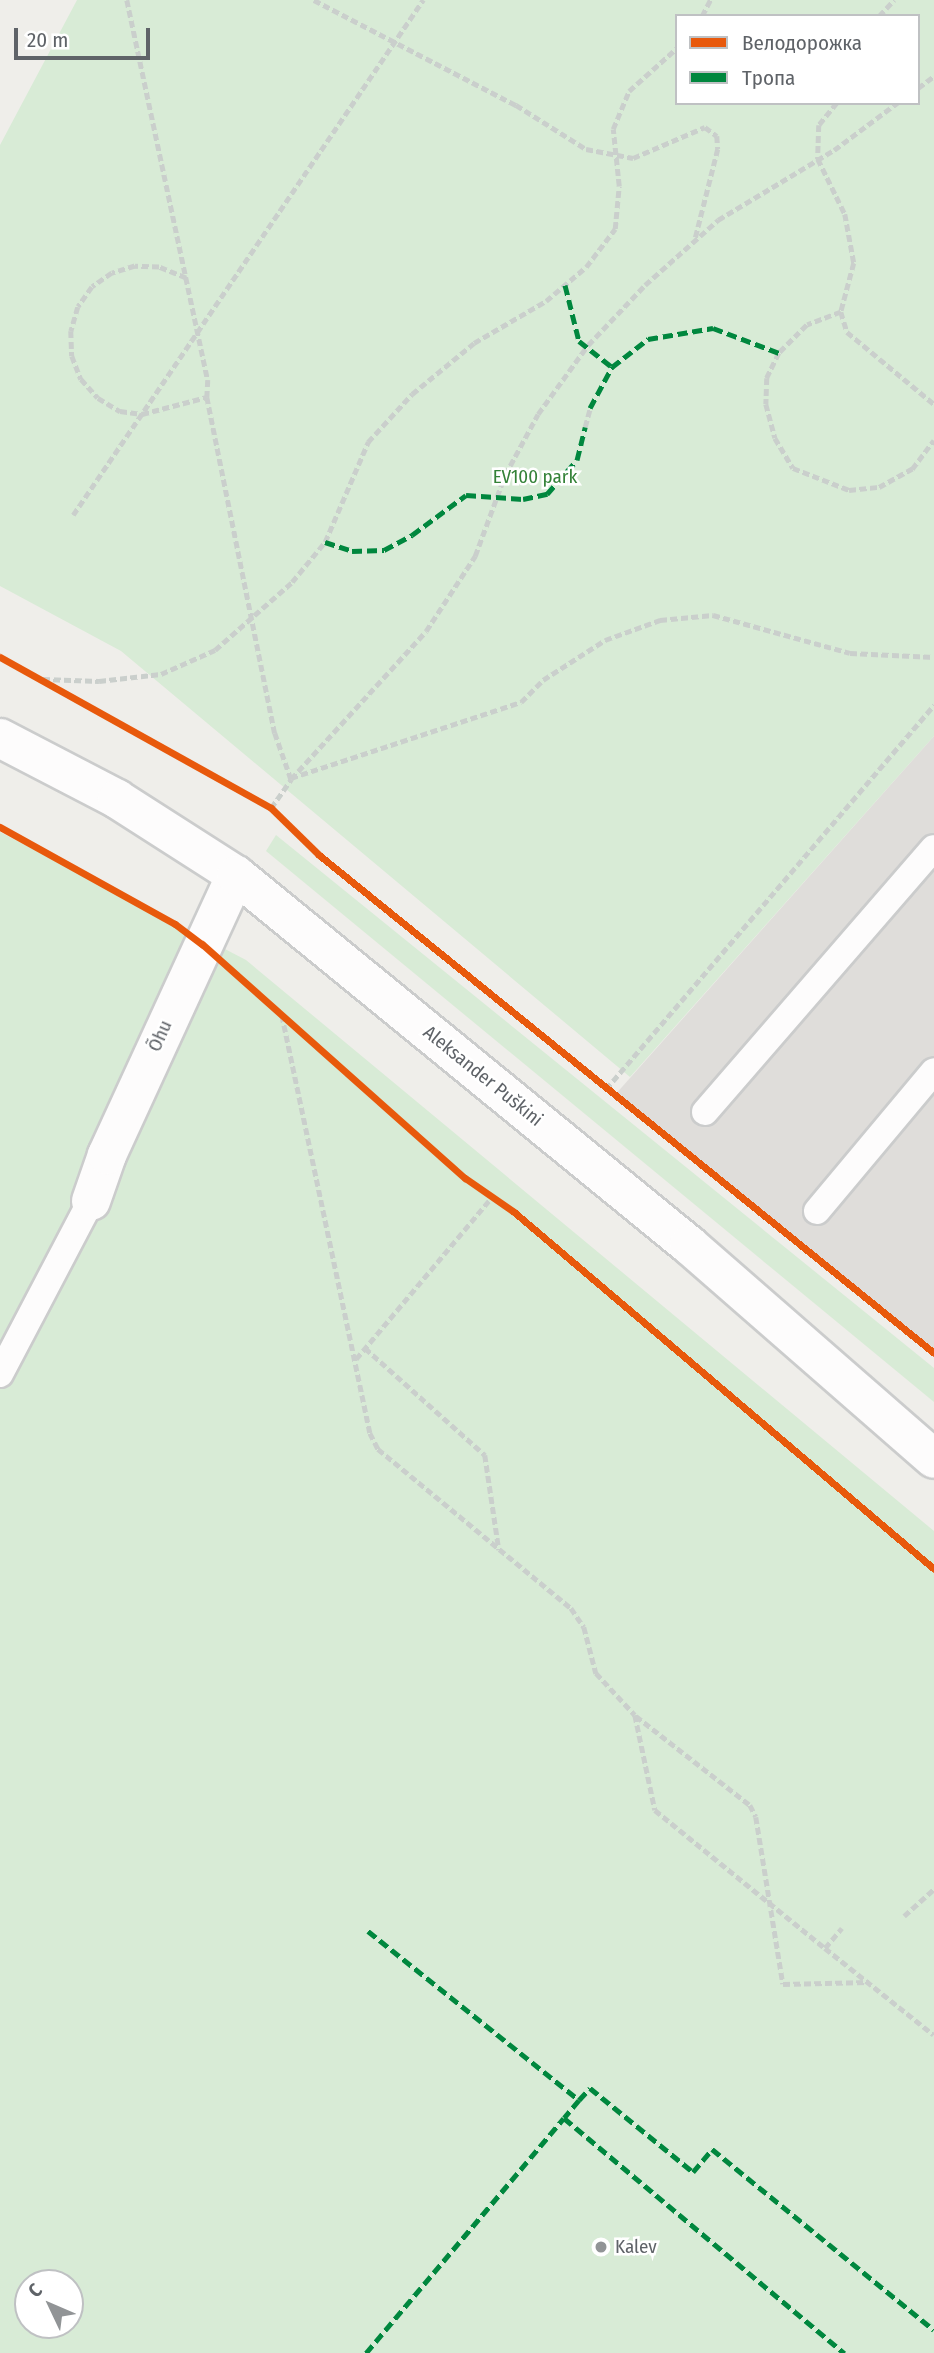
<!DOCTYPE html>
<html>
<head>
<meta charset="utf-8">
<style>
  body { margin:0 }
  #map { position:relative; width:934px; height:2353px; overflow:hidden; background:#efeeea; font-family:"Fira Sans Condensed",sans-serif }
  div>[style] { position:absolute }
  .industrial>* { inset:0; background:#dfddda }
  .green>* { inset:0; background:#d8ebd6 }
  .path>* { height:4.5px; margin-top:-2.25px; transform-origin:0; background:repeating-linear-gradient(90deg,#cacfcc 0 7px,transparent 0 10.5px) }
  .roads { filter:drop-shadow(2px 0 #cbcccc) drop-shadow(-2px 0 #cbcccc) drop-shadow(0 2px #cbcccc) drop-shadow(0 -2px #cbcccc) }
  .service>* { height:26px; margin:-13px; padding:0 13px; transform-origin:13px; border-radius:13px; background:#fdfcfc }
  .minor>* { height:38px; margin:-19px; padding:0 19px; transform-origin:19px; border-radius:19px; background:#fdfcfc }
  .secondary>* { height:38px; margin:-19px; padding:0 19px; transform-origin:19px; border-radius:19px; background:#fdfcfc }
  .quiet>* { height:5px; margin-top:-2.5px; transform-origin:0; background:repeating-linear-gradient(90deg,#00873e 0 10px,transparent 0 15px) }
  .cycleway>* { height:7px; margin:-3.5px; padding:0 3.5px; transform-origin:3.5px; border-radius:3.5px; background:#e8590c }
  .dots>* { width:19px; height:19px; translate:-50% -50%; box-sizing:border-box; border:4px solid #fff; border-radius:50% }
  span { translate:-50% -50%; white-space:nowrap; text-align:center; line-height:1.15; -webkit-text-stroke:5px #fff; paint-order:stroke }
  .park-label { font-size:19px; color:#348238 }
  .street-label { font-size:19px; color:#5f6368 }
  .poi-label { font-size:19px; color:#5f6368 }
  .left { translate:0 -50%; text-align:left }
  .legend { position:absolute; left:675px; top:14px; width:245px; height:91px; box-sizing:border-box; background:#fff; border:2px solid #bfc1c3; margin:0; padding:9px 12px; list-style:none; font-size:21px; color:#5f6368 }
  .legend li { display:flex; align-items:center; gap:14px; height:35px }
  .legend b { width:35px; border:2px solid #bfc1c3 }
  .north { position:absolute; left:14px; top:2269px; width:70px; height:70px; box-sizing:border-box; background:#fff; border:2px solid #bfc1c3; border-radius:50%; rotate:314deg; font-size:19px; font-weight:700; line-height:28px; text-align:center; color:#5f6368 }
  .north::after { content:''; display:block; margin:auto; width:24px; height:32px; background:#919496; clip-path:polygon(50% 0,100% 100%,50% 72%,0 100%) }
  .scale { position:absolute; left:14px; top:28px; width:136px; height:32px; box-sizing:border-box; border:4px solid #5f6368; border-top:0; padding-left:9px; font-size:21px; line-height:24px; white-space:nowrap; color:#5f6368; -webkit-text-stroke:5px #fff; paint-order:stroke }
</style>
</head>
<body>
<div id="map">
  <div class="industrial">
    <i style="clip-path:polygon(934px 736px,934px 1356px,614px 1096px)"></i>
  </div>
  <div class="green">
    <i style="clip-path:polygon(evenodd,77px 0,934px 0,934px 736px,630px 1077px,121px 651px,0 586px,0 145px,77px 0,677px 16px,918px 16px,918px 103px,677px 103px,677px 16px)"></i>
    <i style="clip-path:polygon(evenodd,0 832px,246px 960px,934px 1531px,934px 2353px,0 2353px,0 832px,28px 2283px,70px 2283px,70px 2325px,28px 2325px,28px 2283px)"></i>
    <i style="clip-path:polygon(276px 835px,934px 1368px,934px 1402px,266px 851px)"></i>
  </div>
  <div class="path">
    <i style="left:127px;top:0;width:389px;rotate:78deg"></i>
    <i style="left:208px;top:380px;width:17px;rotate:93deg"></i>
    <i style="left:207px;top:397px;width:343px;rotate:78.6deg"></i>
    <i style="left:275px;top:733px;width:49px;rotate:70.8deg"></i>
    <i style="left:314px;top:0;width:228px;rotate:27.5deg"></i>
    <i style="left:516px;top:105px;width:83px;rotate:32.2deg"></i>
    <i style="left:586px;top:149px;width:48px;rotate:10.8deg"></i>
    <i style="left:633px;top:158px;width:78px;rotate:-23.3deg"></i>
    <i style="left:705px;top:127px;width:15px;rotate:37deg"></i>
    <i style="left:717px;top:136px;width:13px;rotate:86deg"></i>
    <i style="left:718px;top:149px;width:94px;rotate:104.2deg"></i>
    <i style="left:702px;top:16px;width:18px;rotate:-63deg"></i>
    <i style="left:879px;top:16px;width:22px;rotate:-47deg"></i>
    <i style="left:918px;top:88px;width:20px;rotate:-37deg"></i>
    <i style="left:837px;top:103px;width:28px;rotate:129deg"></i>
    <i style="left:819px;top:125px;width:34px;rotate:92deg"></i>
    <i style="left:818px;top:159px;width:61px;rotate:63.9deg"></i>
    <i style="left:845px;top:214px;width:50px;rotate:79.6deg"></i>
    <i style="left:854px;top:263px;width:51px;rotate:104.9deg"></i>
    <i style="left:841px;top:312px;width:21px;rotate:73deg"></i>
    <i style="left:847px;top:332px;width:113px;rotate:39.6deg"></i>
    <i style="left:186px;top:278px;width:29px;rotate:-158deg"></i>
    <i style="left:159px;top:267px;width:24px;rotate:-178deg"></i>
    <i style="left:135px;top:266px;width:24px;rotate:163deg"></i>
    <i style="left:112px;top:273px;width:24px;rotate:145deg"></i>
    <i style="left:92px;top:287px;width:24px;rotate:125deg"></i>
    <i style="left:78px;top:307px;width:25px;rotate:106deg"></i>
    <i style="left:71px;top:331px;width:25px;rotate:88deg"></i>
    <i style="left:72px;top:356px;width:25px;rotate:69deg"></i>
    <i style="left:81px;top:379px;width:25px;rotate:48deg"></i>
    <i style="left:98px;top:398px;width:26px;rotate:31deg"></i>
    <i style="left:120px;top:411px;width:22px;rotate:8deg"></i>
    <i style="left:142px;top:414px;width:67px;rotate:-14.7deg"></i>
    <i style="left:841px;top:312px;width:36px;rotate:159deg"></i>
    <i style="left:807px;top:325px;width:40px;rotate:135deg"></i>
    <i style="left:779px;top:353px;width:28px;rotate:116deg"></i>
    <i style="left:767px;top:378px;width:26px;rotate:92deg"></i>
    <i style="left:766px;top:404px;width:35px;rotate:75deg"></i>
    <i style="left:775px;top:438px;width:35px;rotate:59deg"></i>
    <i style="left:793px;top:468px;width:60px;rotate:21.4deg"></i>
    <i style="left:849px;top:490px;width:30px;rotate:-6deg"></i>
    <i style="left:879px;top:487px;width:38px;rotate:-29deg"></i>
    <i style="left:912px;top:469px;width:36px;rotate:-53deg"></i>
    <i style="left:585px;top:427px;width:20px;rotate:-75deg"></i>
    <i style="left:73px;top:515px;width:623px;rotate:-55.8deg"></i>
    <i style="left:43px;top:679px;width:56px;rotate:2deg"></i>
    <i style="left:99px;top:681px;width:62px;rotate:-6.4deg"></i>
    <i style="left:161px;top:674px;width:59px;rotate:-24deg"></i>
    <i style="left:215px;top:650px;width:103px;rotate:-41.4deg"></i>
    <i style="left:292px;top:582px;width:52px;rotate:-50.5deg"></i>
    <i style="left:325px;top:542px;width:109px;rotate:-66.7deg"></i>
    <i style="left:368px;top:442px;width:65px;rotate:-47.5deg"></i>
    <i style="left:412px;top:394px;width:80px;rotate:-39.4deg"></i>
    <i style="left:474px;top:343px;width:83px;rotate:-30.3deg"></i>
    <i style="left:546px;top:301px;width:52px;rotate:-40.4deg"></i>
    <i style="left:586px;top:267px;width:48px;rotate:-52.7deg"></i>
    <i style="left:615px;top:229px;width:43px;rotate:-84.7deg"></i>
    <i style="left:619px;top:186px;width:57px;rotate:-96deg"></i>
    <i style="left:613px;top:129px;width:41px;rotate:-67.2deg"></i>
    <i style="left:629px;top:91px;width:64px;rotate:-41.9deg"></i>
    <i style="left:291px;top:778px;width:242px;rotate:-18.3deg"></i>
    <i style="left:521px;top:702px;width:31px;rotate:-45deg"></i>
    <i style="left:543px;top:680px;width:74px;rotate:-32.8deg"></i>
    <i style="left:605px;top:640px;width:59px;rotate:-20deg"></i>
    <i style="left:660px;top:620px;width:53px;rotate:-5.4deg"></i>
    <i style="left:713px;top:615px;width:142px;rotate:15.5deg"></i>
    <i style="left:850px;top:653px;width:84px;rotate:2.7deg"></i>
    <i style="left:271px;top:808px;width:35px;rotate:-55deg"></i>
    <i style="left:291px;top:779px;width:200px;rotate:-47.6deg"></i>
    <i style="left:426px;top:631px;width:90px;rotate:-56.8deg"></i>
    <i style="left:475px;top:556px;width:86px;rotate:-69.7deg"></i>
    <i style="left:505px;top:475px;width:69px;rotate:-61.6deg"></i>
    <i style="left:538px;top:414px;width:85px;rotate:-54.1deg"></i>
    <i style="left:588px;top:345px;width:83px;rotate:-46.5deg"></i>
    <i style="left:645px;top:285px;width:98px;rotate:-41.7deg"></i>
    <i style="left:718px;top:220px;width:135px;rotate:-31.1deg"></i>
    <i style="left:834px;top:150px;width:79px;rotate:-36.7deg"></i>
    <i style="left:282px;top:1015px;width:427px;rotate:78.1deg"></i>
    <i style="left:370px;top:1433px;width:18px;rotate:63deg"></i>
    <i style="left:378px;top:1449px;width:250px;rotate:39.5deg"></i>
    <i style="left:571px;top:1608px;width:23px;rotate:56deg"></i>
    <i style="left:584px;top:1627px;width:48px;rotate:75.4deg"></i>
    <i style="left:596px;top:1673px;width:57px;rotate:47.1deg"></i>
    <i style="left:635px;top:1715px;width:97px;rotate:78.1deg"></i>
    <i style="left:655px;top:1810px;width:219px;rotate:39.1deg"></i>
    <i style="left:825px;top:1948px;width:26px;rotate:-50deg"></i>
    <i style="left:606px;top:1089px;width:505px;rotate:-49.5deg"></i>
    <i style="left:365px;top:1348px;width:161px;rotate:41.7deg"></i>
    <i style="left:485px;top:1455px;width:96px;rotate:81.6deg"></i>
    <i style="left:356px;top:1359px;width:212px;rotate:-50deg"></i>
    <i style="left:636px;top:1716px;width:145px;rotate:38deg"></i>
    <i style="left:750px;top:1805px;width:13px;rotate:63deg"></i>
    <i style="left:756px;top:1817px;width:169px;rotate:80.8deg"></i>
    <i style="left:783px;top:1984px;width:86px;rotate:-1.3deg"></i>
    <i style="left:904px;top:1916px;width:40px;rotate:-42deg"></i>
    <i style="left:825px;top:1948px;width:139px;rotate:38.6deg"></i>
  </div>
  <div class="roads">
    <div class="service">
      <i style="left:705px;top:1112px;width:349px;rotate:-49.1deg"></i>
      <i style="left:817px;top:1211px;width:182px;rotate:-50.1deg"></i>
      <i style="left:0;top:1374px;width:195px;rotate:-62.3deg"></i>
    </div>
    <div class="minor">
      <i style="left:91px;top:1201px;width:49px;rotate:-70.8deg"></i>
      <i style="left:107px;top:1155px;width:308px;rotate:-65.3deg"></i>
    </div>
    <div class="secondary">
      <i style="left:0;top:738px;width:132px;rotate:27.5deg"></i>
      <i style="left:117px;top:799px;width:141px;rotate:32.6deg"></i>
      <i style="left:236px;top:875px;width:585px;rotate:39.24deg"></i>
      <i style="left:689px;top:1245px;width:325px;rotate:41.1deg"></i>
    </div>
  </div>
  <div class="quiet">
    <i style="left:565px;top:285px;width:58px;rotate:76deg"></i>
    <i style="left:579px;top:341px;width:42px;rotate:38.2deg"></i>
    <i style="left:590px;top:408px;width:47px;rotate:-61.8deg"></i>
    <i style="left:612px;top:367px;width:46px;rotate:-37.9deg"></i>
    <i style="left:648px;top:339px;width:66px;rotate:-9.6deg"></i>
    <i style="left:713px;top:328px;width:71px;rotate:20.7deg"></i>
    <i style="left:325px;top:542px;width:28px;rotate:18deg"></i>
    <i style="left:352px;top:551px;width:32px;rotate:-2deg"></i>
    <i style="left:384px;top:550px;width:32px;rotate:-28deg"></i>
    <i style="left:412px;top:535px;width:67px;rotate:-36.5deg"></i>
    <i style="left:466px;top:495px;width:57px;rotate:4deg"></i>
    <i style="left:523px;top:499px;width:25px;rotate:-12deg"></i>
    <i style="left:547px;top:494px;width:45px;rotate:-48.6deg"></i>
    <i style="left:577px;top:460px;width:34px;rotate:-76deg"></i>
    <i style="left:368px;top:1931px;width:270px;rotate:38.7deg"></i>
    <i style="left:579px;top:2100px;width:16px;rotate:-47deg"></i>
    <i style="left:590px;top:2088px;width:133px;rotate:39.2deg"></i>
    <i style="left:693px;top:2172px;width:30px;rotate:-50deg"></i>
    <i style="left:712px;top:2149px;width:286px;rotate:39.2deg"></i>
    <i style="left:579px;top:2100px;width:23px;rotate:130deg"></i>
    <i style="left:564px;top:2118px;width:366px;rotate:40deg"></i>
    <i style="left:366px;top:2353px;width:307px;rotate:-49.9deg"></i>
  </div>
  <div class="cycleway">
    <i style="left:0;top:657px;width:310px;rotate:29.1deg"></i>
    <i style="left:271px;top:808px;width:67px;rotate:44.4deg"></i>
    <i style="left:319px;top:855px;width:791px;rotate:39deg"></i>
    <i style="left:0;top:827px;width:200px;rotate:29deg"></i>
    <i style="left:175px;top:924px;width:34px;rotate:37deg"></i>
    <i style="left:202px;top:944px;width:352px;rotate:41.7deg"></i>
    <i style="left:465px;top:1178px;width:60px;rotate:34.8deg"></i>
    <i style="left:514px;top:1212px;width:551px;rotate:40.36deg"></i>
  </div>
  <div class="dots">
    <i style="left:601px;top:2247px;background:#919496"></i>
  </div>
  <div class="park-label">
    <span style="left:535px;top:477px">EV100 park</span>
  </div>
  <div class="street-label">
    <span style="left:160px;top:1036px;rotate:-66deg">Õhu</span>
    <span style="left:483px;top:1076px;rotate:39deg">Aleksander Puškini</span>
  </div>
  <div class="poi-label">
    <span class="left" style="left:615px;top:2247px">Kalev</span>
  </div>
  <ul class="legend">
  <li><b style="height:9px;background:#e8590c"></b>Велодорожка</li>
  <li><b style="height:9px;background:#00873e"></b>Тропа</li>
  </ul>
  <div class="north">С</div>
  <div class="scale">20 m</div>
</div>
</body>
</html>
